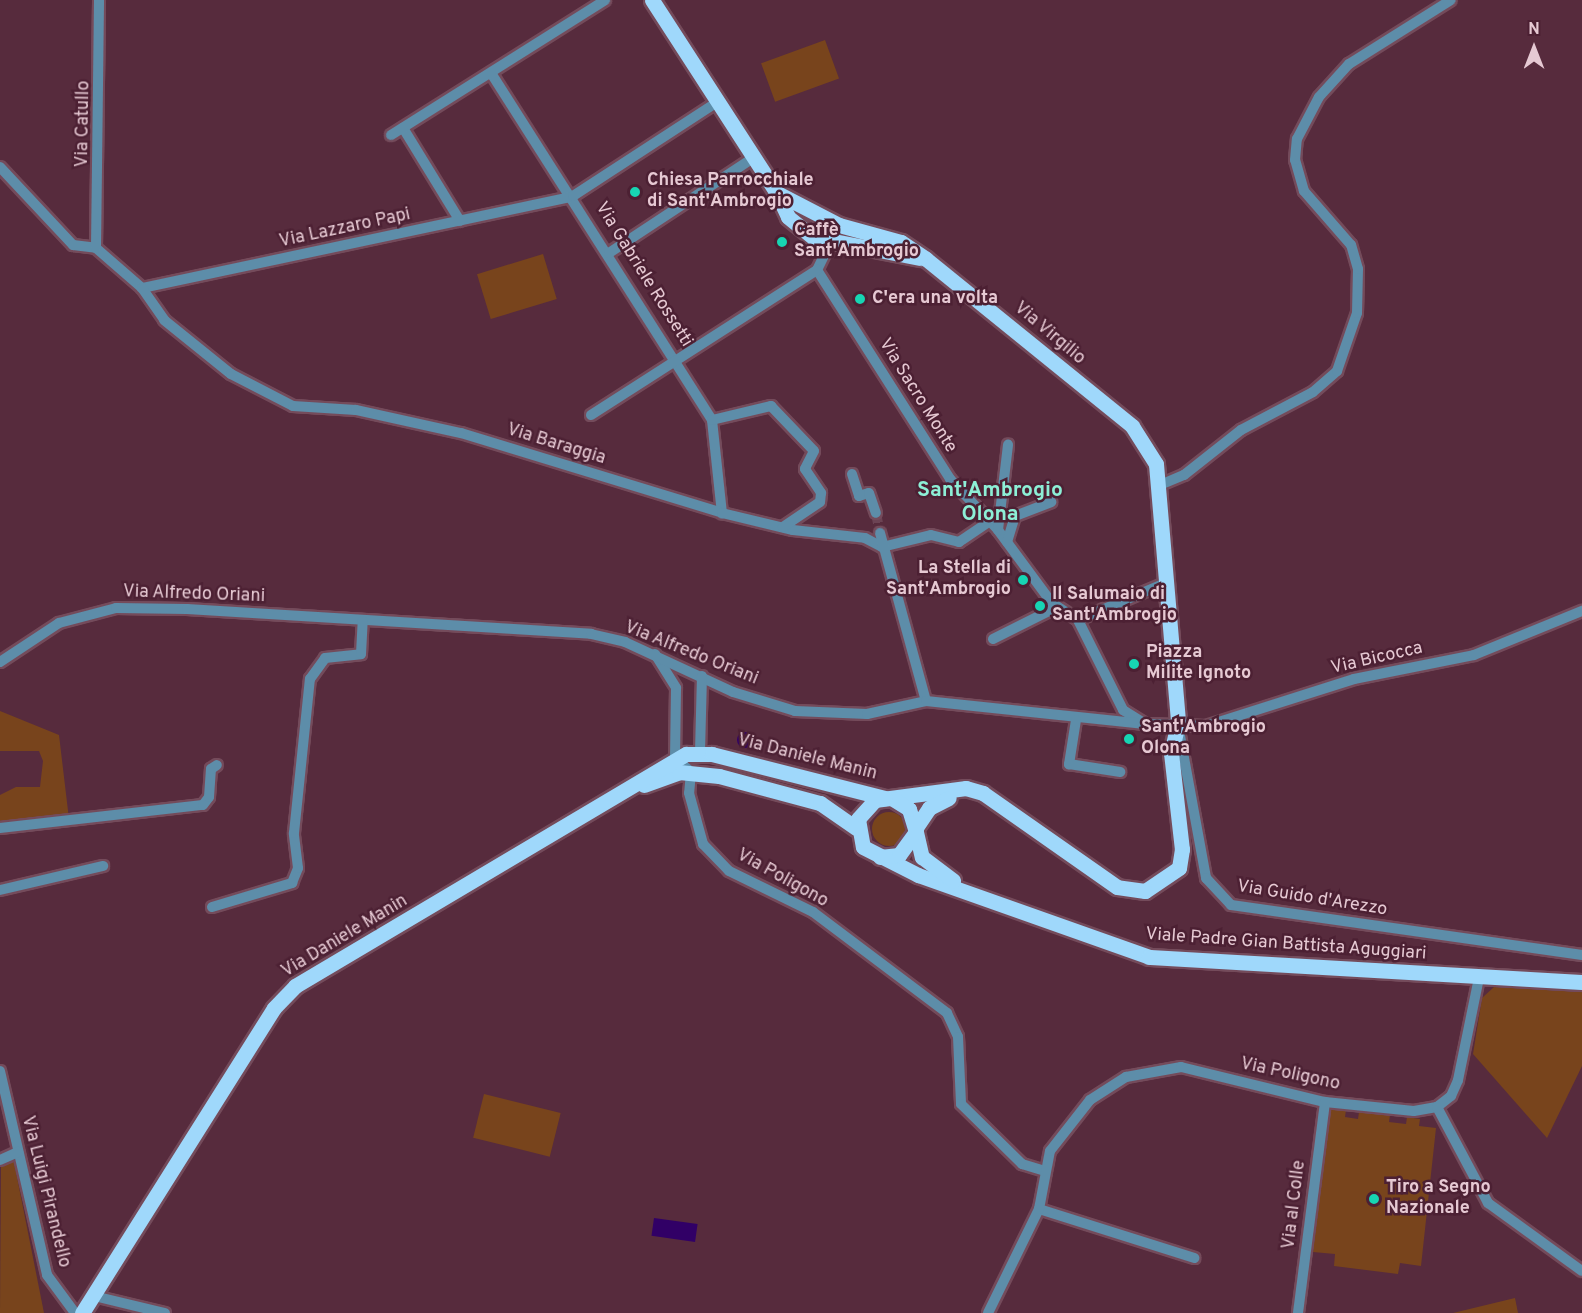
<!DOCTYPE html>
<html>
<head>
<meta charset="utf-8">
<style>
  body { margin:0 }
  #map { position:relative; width:1582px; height:1313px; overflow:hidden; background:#572b3d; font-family:Overpass,sans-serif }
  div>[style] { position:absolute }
  .green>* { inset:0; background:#78441c; transform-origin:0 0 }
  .round { border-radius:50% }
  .water>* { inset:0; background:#310066; transform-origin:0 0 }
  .minor-tunnel>* { height:10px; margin-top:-5px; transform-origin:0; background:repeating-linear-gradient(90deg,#6c4354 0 10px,transparent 0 15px) }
  .roads { filter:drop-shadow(2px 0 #744b5b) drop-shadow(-2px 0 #744b5b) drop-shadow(0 2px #744b5b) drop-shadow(0 -2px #744b5b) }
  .minor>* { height:10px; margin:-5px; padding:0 5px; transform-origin:5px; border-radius:5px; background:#5d8da9 }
  .major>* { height:15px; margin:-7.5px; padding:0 7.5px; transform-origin:7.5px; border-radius:7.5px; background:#9fd8fb }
  .dots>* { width:16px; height:16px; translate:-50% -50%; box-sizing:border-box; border:3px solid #4c2033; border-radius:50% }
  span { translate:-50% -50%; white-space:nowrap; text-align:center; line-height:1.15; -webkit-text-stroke:5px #4c2033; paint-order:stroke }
  .street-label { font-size:18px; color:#e6c9d3 }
  .poi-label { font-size:18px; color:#e6c9d3; font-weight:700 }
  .left { translate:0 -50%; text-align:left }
  .right { translate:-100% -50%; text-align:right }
  .quarter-label { font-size:21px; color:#8defd6; font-weight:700 }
  .north { position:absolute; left:1504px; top:18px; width:60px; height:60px; -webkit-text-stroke:4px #4c2033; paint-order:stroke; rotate:0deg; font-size:16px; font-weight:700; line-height:24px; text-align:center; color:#e6c9d3 }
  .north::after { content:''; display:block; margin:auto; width:21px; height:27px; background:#e6c9d3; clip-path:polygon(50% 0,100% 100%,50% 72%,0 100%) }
</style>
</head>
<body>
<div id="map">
  <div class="green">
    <i style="left:825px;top:40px;width:41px;height:68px;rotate:70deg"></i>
    <i style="left:543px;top:254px;width:47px;height:69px;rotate:73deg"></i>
    <i style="clip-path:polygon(0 711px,59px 735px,69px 819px,0 825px,0 795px,16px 787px,40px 787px,43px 761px,39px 751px,0 751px)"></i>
    <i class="round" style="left:872px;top:812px;width:34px;height:34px"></i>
    <i style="clip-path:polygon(1494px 987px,1582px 992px,1582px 1066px,1547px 1138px,1473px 1054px,1482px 998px)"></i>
    <i style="left:484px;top:1094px;width:79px;height:45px;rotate:14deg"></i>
    <i style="clip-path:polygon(1330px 1108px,1346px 1110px,1345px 1117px,1358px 1119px,1359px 1112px,1390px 1115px,1389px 1122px,1406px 1124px,1407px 1117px,1420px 1119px,1419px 1126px,1436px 1128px,1421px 1266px,1400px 1263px,1398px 1274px,1334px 1266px,1335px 1254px,1313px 1252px)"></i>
    <i style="clip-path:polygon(7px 1161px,14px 1162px,44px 1313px,0 1313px,1px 1165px)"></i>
    <i style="clip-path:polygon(1515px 1298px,1518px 1313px,1453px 1313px)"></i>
  </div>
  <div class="water">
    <i class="round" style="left:737px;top:732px;width:16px;height:16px"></i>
    <i style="left:654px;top:1218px;width:44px;height:18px;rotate:8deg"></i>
  </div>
  <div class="minor-tunnel">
    <i style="left:876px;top:513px;width:20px;rotate:79deg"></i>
  </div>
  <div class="roads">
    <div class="minor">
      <i style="left:491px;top:73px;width:411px;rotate:57.5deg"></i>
      <i style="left:712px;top:420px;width:94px;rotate:83.9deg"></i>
      <i style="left:403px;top:128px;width:109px;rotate:58.5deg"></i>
      <i style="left:391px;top:135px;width:253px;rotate:-32.2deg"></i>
      <i style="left:0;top:167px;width:107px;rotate:46.9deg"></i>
      <i style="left:73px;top:245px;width:23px;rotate:7deg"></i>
      <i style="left:96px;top:248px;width:61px;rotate:41deg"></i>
      <i style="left:142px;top:288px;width:441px;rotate:-12deg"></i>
      <i style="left:573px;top:196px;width:172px;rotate:-33.1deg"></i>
      <i style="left:96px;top:248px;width:248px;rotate:-89.3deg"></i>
      <i style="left:609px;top:253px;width:173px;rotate:-33.4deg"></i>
      <i style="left:817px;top:270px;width:248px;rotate:57.5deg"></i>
      <i style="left:950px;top:479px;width:70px;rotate:46.7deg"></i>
      <i style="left:998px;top:530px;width:91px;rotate:53.5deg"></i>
      <i style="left:1052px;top:603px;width:31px;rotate:33deg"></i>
      <i style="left:817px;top:270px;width:50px;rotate:-63.9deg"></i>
      <i style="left:142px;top:288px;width:39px;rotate:55deg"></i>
      <i style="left:164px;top:320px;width:86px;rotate:38.9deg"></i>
      <i style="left:231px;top:374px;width:70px;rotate:27.3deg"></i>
      <i style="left:293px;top:406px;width:63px;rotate:3.6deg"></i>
      <i style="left:356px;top:410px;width:107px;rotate:12.4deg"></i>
      <i style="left:461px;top:433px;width:273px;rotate:17deg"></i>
      <i style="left:722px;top:513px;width:73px;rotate:13.5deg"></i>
      <i style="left:793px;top:530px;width:72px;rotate:6.3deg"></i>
      <i style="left:865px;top:538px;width:19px;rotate:28deg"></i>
      <i style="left:882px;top:547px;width:50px;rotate:-13.8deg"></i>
      <i style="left:931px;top:535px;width:29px;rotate:14deg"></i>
      <i style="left:959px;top:542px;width:36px;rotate:-34deg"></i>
      <i style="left:591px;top:415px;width:269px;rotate:-32.7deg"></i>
      <i style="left:712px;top:420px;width:61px;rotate:-13.3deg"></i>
      <i style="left:771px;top:406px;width:62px;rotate:46.3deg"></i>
      <i style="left:814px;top:451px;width:20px;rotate:117deg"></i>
      <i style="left:805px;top:469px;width:29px;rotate:56deg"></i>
      <i style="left:821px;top:493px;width:9px;rotate:96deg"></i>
      <i style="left:820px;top:502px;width:45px;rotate:146deg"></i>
      <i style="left:852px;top:474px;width:23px;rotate:72deg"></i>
      <i style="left:859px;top:496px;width:10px;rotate:-17deg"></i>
      <i style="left:869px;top:493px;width:21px;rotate:71deg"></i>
      <i style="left:1160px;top:485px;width:26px;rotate:-23deg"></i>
      <i style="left:1184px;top:475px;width:73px;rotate:-38.3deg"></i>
      <i style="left:1241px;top:430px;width:81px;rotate:-27.8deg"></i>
      <i style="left:1313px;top:392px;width:32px;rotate:-41deg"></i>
      <i style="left:1337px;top:371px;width:61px;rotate:-71deg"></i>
      <i style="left:1357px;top:313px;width:44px;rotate:-88.7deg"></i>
      <i style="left:1358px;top:269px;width:25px;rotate:-106deg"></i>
      <i style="left:1351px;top:245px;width:72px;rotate:-131deg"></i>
      <i style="left:1304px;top:191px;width:32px;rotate:-106deg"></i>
      <i style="left:1295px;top:160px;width:21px;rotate:-85deg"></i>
      <i style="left:1297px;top:139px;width:47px;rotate:-62.4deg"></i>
      <i style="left:1319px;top:97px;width:45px;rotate:-47.7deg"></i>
      <i style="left:1349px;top:64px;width:120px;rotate:-32.1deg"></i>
      <i style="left:998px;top:530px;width:86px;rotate:-83.3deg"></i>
      <i style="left:880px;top:533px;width:174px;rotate:74.7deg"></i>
      <i style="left:1007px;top:542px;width:27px;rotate:-73deg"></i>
      <i style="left:1015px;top:516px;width:39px;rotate:-21deg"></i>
      <i style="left:1163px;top:584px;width:92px;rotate:157deg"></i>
      <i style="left:1078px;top:620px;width:101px;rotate:63.4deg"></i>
      <i style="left:1123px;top:710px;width:26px;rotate:32deg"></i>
      <i style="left:1145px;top:724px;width:61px;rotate:1.9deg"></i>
      <i style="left:1206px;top:726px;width:155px;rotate:-17.6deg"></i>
      <i style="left:1354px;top:679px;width:122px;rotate:-11.3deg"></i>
      <i style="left:1474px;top:655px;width:117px;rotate:-22.2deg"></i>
      <i style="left:993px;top:639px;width:72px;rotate:-26.6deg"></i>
      <i style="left:655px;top:654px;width:40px;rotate:58deg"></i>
      <i style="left:676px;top:688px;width:70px;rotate:90.8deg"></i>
      <i style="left:675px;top:758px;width:21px;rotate:41deg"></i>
      <i style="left:691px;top:772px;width:21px;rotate:95deg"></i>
      <i style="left:689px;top:793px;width:53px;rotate:74.6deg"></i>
      <i style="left:703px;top:844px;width:37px;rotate:46deg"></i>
      <i style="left:729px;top:871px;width:93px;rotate:26deg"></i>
      <i style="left:813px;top:912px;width:168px;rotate:37deg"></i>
      <i style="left:947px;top:1013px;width:26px;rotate:65deg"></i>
      <i style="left:958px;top:1037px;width:67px;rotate:87.4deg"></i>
      <i style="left:961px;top:1104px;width:86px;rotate:44.5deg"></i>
      <i style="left:1022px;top:1164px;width:24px;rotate:17deg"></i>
      <i style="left:0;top:662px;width:71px;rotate:-33.5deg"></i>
      <i style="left:59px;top:623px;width:59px;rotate:-14.7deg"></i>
      <i style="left:116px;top:608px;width:71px;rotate:0.8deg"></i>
      <i style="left:187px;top:609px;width:405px;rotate:3.5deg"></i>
      <i style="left:591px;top:634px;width:35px;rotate:13deg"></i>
      <i style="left:625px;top:642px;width:119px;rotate:24.8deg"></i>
      <i style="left:733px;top:692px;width:65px;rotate:17deg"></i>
      <i style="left:795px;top:711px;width:72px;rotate:2.4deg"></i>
      <i style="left:867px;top:714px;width:60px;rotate:-12.4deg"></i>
      <i style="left:926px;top:701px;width:220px;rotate:6deg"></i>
      <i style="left:1076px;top:720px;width:45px;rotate:99deg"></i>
      <i style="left:1069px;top:764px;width:52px;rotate:8.9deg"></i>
      <i style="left:1178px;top:725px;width:156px;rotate:79.6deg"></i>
      <i style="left:1206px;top:878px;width:37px;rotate:47deg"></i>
      <i style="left:1231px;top:905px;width:355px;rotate:8.1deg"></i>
      <i style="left:700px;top:752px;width:76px;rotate:-88.5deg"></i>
      <i style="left:0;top:828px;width:204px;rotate:-6.5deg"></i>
      <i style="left:203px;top:805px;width:10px;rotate:-53deg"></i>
      <i style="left:209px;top:797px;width:28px;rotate:-86deg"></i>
      <i style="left:211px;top:769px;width:7px;rotate:-34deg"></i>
      <i style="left:0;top:890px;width:106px;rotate:-13.1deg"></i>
      <i style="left:212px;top:907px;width:84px;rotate:-16.7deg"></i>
      <i style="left:292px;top:883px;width:16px;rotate:-68deg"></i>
      <i style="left:298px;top:868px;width:35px;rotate:-97deg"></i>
      <i style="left:294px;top:833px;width:155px;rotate:-84.1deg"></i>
      <i style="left:310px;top:679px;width:26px;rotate:-54deg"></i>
      <i style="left:325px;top:658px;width:36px;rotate:-6deg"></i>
      <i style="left:361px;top:654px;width:33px;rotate:-87deg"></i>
      <i style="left:0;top:1071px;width:209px;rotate:77deg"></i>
      <i style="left:47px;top:1275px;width:47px;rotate:53.6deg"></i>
      <i style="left:1437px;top:1107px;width:109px;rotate:62deg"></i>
      <i style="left:1488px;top:1203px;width:116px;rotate:35.9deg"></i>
      <i style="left:0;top:1160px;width:20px;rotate:-24deg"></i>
      <i style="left:1039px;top:1209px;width:163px;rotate:17.5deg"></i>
      <i style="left:94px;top:1296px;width:73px;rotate:13.5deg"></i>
      <i style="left:988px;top:1313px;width:116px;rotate:-63.9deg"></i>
      <i style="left:1039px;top:1209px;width:59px;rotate:-79.3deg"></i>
      <i style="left:1050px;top:1151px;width:65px;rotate:-51.9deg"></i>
      <i style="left:1090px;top:1100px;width:43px;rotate:-32.6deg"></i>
      <i style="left:1126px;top:1077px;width:56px;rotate:-10.3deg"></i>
      <i style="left:1181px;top:1067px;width:148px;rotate:13.7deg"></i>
      <i style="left:1325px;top:1102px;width:89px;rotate:5.8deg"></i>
      <i style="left:1414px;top:1111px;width:23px;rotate:-10deg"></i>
      <i style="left:1437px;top:1107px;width:18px;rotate:-38deg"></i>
      <i style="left:1451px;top:1096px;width:17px;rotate:-66deg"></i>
      <i style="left:1458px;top:1080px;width:104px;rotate:-78.4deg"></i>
      <i style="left:1298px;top:1313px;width:213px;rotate:-82.7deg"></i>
    </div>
    <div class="major">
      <i style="left:652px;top:0;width:230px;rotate:57.1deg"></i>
      <i style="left:777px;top:193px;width:70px;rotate:27.3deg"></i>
      <i style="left:839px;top:225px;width:64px;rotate:15.3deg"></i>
      <i style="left:901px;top:242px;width:30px;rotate:34deg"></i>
      <i style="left:926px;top:259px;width:265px;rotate:39deg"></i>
      <i style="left:1132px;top:426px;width:45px;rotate:57.7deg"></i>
      <i style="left:1156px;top:464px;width:260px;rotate:85.1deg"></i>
      <i style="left:1178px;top:723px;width:31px;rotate:103deg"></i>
      <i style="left:1171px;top:753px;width:97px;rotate:83.5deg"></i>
      <i style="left:1182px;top:849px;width:19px;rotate:99deg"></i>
      <i style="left:1179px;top:868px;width:41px;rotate:145.9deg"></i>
      <i style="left:1145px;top:891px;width:28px;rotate:-172deg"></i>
      <i style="left:1117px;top:887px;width:164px;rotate:-145deg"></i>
      <i style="left:983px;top:793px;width:18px;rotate:-164deg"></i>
      <i style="left:966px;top:788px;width:92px;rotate:172.5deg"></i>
      <i style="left:875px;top:800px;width:25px;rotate:132deg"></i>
      <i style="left:858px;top:819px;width:28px;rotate:80deg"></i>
      <i style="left:863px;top:847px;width:62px;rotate:27deg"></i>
      <i style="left:918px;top:875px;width:245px;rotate:19.5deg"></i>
      <i style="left:1149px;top:957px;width:434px;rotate:3.3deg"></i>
      <i style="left:777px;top:193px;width:26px;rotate:65deg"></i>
      <i style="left:788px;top:217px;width:32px;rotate:39deg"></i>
      <i style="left:813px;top:237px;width:109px;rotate:11.1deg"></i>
      <i style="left:644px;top:785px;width:37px;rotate:-20deg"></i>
      <i style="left:679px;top:772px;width:40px;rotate:5.7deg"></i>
      <i style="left:719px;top:776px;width:105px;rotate:15deg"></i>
      <i style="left:820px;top:803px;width:44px;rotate:34.8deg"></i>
      <i style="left:917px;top:826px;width:22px;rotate:-56deg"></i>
      <i style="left:929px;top:808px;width:22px;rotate:-27deg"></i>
      <i style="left:916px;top:832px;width:26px;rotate:77deg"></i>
      <i style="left:922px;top:857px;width:39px;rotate:37deg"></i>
      <i style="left:880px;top:857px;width:19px;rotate:-6deg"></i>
      <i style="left:899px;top:855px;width:29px;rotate:-54deg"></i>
      <i style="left:916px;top:832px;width:24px;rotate:-107deg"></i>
      <i style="left:909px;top:809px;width:19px;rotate:-148deg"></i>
      <i style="left:82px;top:1313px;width:360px;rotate:-57.8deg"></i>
      <i style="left:274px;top:1008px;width:30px;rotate:-46deg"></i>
      <i style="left:295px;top:986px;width:455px;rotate:-30.7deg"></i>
      <i style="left:686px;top:754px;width:26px"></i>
      <i style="left:712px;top:754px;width:178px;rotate:14.3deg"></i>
    </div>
  </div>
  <div class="dots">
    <i style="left:635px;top:192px;background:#17d5b3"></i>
    <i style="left:782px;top:242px;background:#17d5b3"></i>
    <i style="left:860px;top:299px;background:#17d5b3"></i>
    <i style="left:1023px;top:580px;background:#17d5b3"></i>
    <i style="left:1040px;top:606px;background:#17d5b3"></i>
    <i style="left:1134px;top:664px;background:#17d5b3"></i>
    <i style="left:1129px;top:739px;background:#17d5b3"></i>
    <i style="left:1374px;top:1199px;background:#17d5b3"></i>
  </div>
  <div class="street-label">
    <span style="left:84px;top:124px;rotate:-89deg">Via Catullo</span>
    <span style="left:345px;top:229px;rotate:-12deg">Via Lazzaro Papi</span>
    <span style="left:643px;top:275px;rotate:58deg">Via Gabriele Rossetti</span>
    <span style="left:1049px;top:334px;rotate:40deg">Via Virgilio</span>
    <span style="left:917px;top:396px;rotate:58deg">Via Sacro Monte</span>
    <span style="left:556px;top:445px;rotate:17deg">Via Baraggia</span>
    <span style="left:194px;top:595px;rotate:2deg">Via Alfredo Oriani</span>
    <span style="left:691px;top:654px;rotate:22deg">Via Alfredo Oriani</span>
    <span style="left:1377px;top:659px;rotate:-13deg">Via Bicocca</span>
    <span style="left:807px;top:758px;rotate:14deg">Via Daniele Manin</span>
    <span style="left:782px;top:879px;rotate:29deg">Via Poligono</span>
    <span style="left:1312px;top:899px;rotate:9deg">Via Guido d'Arezzo</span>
    <span style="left:345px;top:937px;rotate:-31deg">Via Daniele Manin</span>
    <span style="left:1286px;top:945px;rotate:4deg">Viale Padre Gian Battista Aguggiari</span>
    <span style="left:1290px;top:1075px;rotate:12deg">Via Poligono</span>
    <span style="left:45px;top:1192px;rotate:76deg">Via Luigi Pirandello</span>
    <span style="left:1295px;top:1205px;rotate:-83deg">Via al Colle</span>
  </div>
  <div class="poi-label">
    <span class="left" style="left:647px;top:192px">Chiesa Parrocchiale<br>di Sant'Ambrogio</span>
    <span class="left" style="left:794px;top:242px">Caffè<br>Sant'Ambrogio</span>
    <span class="left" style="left:872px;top:299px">C'era una volta</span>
    <span class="right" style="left:1011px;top:580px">La Stella di<br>Sant'Ambrogio</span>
    <span class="left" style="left:1052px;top:606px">Il Salumaio di<br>Sant'Ambrogio</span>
    <span class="left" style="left:1146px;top:664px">Piazza<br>Milite Ignoto</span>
    <span class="left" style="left:1141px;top:739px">Sant'Ambrogio<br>Olona</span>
    <span class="left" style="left:1386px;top:1199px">Tiro a Segno<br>Nazionale</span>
  </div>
  <div class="quarter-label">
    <span style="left:990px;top:503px">Sant'Ambrogio<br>Olona</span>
  </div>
  <div class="north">N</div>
</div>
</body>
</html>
